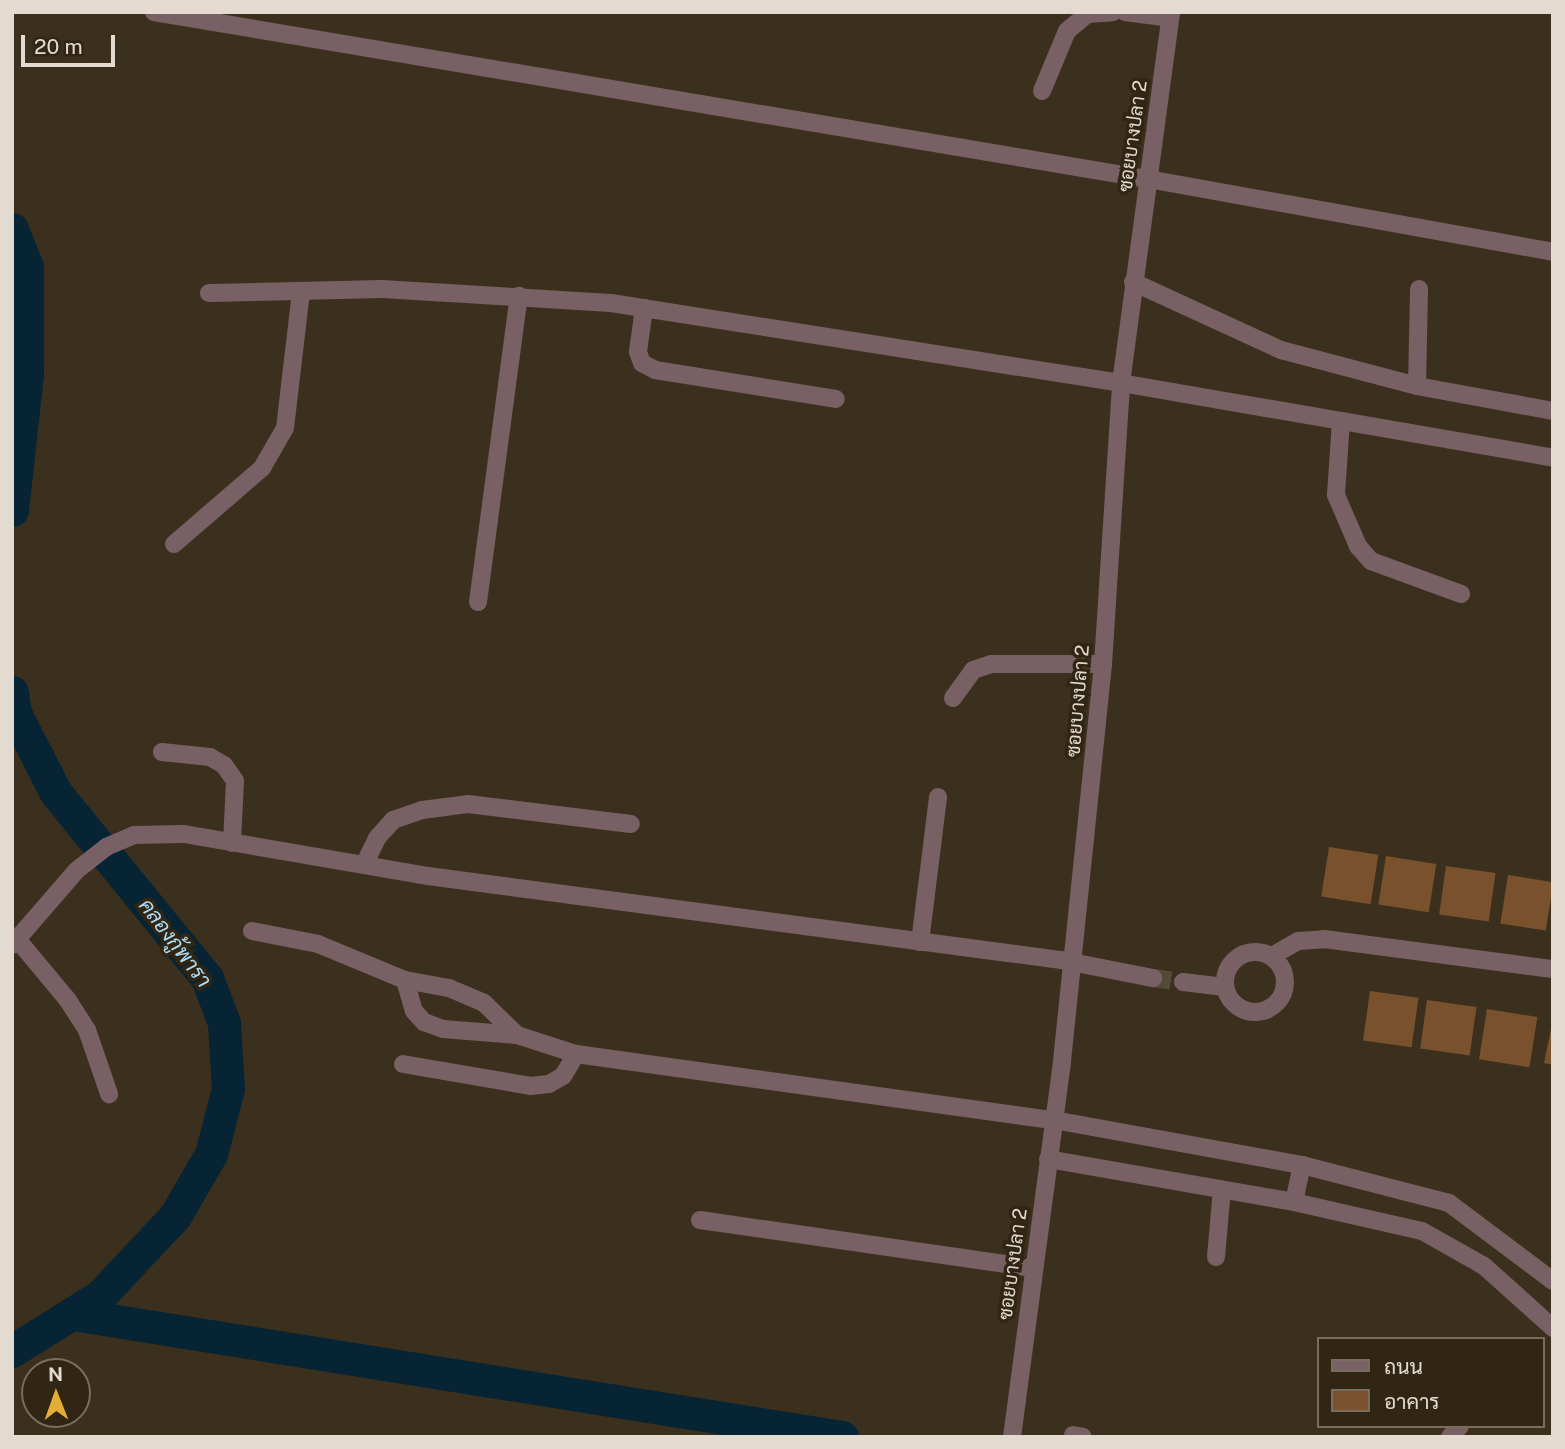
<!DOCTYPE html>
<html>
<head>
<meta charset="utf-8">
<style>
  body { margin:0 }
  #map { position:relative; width:1565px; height:1449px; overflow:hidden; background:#3b301d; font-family:"Public Sans",Sarabun,sans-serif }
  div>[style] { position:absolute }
  .canal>* { height:33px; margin:-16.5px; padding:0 16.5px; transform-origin:16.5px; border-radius:16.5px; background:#062433 }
  .building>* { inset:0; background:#79512d; transform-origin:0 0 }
  .minor-tunnel>* { height:18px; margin-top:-9px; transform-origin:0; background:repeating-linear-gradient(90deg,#544a38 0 18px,transparent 0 27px) }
  .service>* { height:18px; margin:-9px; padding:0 9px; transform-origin:9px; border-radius:9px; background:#796064 }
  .minor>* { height:18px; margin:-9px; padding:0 9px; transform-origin:9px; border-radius:9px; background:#796064 }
  .minor>.ring { margin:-9px; padding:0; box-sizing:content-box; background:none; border:18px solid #796064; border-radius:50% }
  .tertiary>* { height:18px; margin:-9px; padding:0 9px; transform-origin:9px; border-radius:9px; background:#796064 }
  span { translate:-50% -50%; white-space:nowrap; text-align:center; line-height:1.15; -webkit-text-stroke:7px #312613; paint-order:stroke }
  .street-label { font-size:19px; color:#e3dbd0 }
  .water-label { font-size:21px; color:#adddf8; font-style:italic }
  .frame { position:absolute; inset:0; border:14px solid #e3dbd0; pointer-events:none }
  .legend { position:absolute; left:1317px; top:1337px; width:228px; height:91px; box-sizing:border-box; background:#312613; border:2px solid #786e5f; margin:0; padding:9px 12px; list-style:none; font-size:21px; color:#e3dbd0 }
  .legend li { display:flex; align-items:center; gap:14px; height:35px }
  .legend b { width:35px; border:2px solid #786e5f }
  .north { position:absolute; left:21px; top:1358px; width:70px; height:70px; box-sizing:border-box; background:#312613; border:2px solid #786e5f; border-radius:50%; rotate:359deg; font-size:19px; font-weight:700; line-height:28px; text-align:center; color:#e3dbd0 }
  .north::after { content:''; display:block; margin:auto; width:24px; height:32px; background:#e3ae35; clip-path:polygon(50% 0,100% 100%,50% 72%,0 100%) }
  .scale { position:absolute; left:21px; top:35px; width:94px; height:32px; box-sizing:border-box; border:4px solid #e3dbd0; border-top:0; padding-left:9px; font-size:21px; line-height:24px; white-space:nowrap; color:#e3dbd0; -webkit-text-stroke:5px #312613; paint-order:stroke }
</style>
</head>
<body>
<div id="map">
  <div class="canal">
    <i style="left:12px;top:229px;width:41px;rotate:68.5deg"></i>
    <i style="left:27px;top:267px;width:107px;rotate:90deg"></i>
    <i style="left:27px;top:374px;width:137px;rotate:96.3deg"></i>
    <i style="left:12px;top:692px;width:21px;rotate:82deg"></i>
    <i style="left:15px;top:713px;width:90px;rotate:62.9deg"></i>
    <i style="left:56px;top:793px;width:239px;rotate:50.8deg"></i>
    <i style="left:207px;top:978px;width:48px;rotate:69.3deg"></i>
    <i style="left:224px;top:1023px;width:65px;rotate:86.5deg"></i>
    <i style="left:228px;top:1088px;width:68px;rotate:104.4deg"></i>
    <i style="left:211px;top:1154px;width:72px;rotate:120.1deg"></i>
    <i style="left:175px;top:1216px;width:110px;rotate:133.2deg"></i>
    <i style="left:100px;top:1296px;width:104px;rotate:148deg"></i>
    <i style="left:72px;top:1314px;width:780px;rotate:9.08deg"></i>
  </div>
  <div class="building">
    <i style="left:1329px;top:847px;width:50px;height:50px;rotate:9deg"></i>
    <i style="left:1386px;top:856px;width:51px;height:49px;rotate:9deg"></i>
    <i style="left:1446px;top:866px;width:50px;height:49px;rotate:8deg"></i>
    <i style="left:1508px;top:875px;width:46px;height:49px;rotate:9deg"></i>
    <i style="left:1370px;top:991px;width:49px;height:50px;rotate:8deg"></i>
    <i style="left:1427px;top:1000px;width:50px;height:49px;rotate:8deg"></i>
    <i style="left:1487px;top:1009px;width:51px;height:51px;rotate:9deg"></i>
    <i style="clip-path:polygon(1553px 1019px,1553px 1065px,1544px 1063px)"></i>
  </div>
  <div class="minor-tunnel">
    <i style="left:1153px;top:978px;width:30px;rotate:8deg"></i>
  </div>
  <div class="service">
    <i style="left:154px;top:12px;width:1008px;rotate:9.54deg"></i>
    <i style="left:1148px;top:179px;width:412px;rotate:10.2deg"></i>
    <i style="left:1125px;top:12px;width:45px;rotate:7.6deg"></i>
    <i style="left:1042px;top:91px;width:65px;rotate:-67.4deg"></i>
    <i style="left:1067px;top:31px;width:26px;rotate:-40deg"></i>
    <i style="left:1087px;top:14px;width:26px;rotate:-4deg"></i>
    <i style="left:1133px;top:282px;width:163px;rotate:24.7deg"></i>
    <i style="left:1281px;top:350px;width:141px;rotate:14.8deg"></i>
    <i style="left:1417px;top:386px;width:97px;rotate:-88.8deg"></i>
    <i style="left:644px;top:308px;width:44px;rotate:97.8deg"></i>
    <i style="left:638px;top:352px;width:12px;rotate:70deg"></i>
    <i style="left:642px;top:363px;width:15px;rotate:28deg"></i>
    <i style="left:655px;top:370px;width:183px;rotate:9.1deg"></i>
    <i style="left:1121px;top:383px;width:438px;rotate:9.8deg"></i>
    <i style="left:1417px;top:386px;width:138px;rotate:10.4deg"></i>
    <i style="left:1341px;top:421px;width:74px;rotate:93.9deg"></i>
    <i style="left:1336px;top:495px;width:56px;rotate:66.7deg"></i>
    <i style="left:1358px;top:546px;width:20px;rotate:49deg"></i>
    <i style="left:1371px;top:561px;width:96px;rotate:20.1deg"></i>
    <i style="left:478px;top:602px;width:309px;rotate:-82.4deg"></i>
    <i style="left:953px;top:698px;width:34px;rotate:-54deg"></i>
    <i style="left:973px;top:670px;width:19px;rotate:-18deg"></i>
    <i style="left:991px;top:664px;width:112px"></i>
    <i style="left:162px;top:752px;width:48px;rotate:5.9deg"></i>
    <i style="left:210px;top:757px;width:16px;rotate:30deg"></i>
    <i style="left:224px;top:765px;width:19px;rotate:55deg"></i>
    <i style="left:235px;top:781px;width:62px;rotate:92.8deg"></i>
    <i style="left:364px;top:865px;width:30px;rotate:-64deg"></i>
    <i style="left:377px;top:838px;width:24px;rotate:-48deg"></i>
    <i style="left:393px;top:820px;width:31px;rotate:-19deg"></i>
    <i style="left:422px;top:810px;width:46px;rotate:-7.4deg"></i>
    <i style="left:468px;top:804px;width:164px;rotate:7deg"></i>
    <i style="left:252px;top:931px;width:67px;rotate:11.1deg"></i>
    <i style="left:318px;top:944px;width:94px;rotate:22.5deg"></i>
    <i style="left:405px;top:980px;width:45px;rotate:10.3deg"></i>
    <i style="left:449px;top:988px;width:38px;rotate:23deg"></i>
    <i style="left:484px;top:1003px;width:46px;rotate:44.1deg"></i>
    <i style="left:517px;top:1035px;width:62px;rotate:17.9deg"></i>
    <i style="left:576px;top:1054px;width:483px;rotate:7.9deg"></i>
    <i style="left:17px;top:939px;width:78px;rotate:50.2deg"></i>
    <i style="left:67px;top:999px;width:37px;rotate:57deg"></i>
    <i style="left:87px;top:1030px;width:68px;rotate:71deg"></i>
    <i style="left:920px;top:942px;width:146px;rotate:-82.9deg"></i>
    <i style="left:405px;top:980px;width:32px;rotate:74deg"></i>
    <i style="left:414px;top:1011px;width:15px;rotate:48deg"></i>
    <i style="left:424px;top:1022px;width:20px;rotate:20deg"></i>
    <i style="left:443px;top:1029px;width:74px;rotate:4.6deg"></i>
    <i style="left:403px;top:1064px;width:129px;rotate:9.8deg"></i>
    <i style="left:530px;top:1086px;width:19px;rotate:-6deg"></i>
    <i style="left:549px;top:1084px;width:16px;rotate:-30deg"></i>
    <i style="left:563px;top:1076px;width:26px;rotate:-59deg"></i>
    <i style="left:700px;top:1220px;width:337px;rotate:8.2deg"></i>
    <i style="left:1216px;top:1257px;width:68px;rotate:-85deg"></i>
  </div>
  <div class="minor">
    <i style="left:209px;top:293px;width:173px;rotate:-1.3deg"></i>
    <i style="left:382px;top:289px;width:229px;rotate:3.5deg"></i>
    <i style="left:611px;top:303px;width:516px;rotate:8.91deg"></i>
    <i style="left:174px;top:544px;width:116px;rotate:-40.8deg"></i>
    <i style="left:262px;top:468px;width:46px;rotate:-60.1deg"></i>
    <i style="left:285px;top:428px;width:138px;rotate:-83.3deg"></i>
    <i style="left:12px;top:945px;width:99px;rotate:-49.1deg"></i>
    <i style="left:77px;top:870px;width:37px;rotate:-38deg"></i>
    <i style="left:106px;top:847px;width:30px;rotate:-23deg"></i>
    <i style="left:134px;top:835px;width:50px;rotate:-1.1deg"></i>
    <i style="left:184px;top:834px;width:248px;rotate:9.8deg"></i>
    <i style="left:428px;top:876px;width:639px;rotate:7.56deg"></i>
    <i style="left:1061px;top:960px;width:94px;rotate:11.1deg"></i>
    <i class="ring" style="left:1225px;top:952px;width:42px;height:42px"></i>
    <i style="left:1272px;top:956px;width:30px;rotate:-30deg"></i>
    <i style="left:1298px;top:941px;width:26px;rotate:-4deg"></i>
    <i style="left:1324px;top:939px;width:231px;rotate:7.5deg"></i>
    <i style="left:1183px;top:982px;width:42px;rotate:6.8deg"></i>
    <i style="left:1054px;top:1120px;width:252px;rotate:10.3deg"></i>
    <i style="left:1302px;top:1165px;width:152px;rotate:14.5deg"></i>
    <i style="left:1449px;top:1203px;width:130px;rotate:36.9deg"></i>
    <i style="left:1048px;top:1159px;width:250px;rotate:9.9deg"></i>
    <i style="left:1294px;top:1202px;width:131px;rotate:12.8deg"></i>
    <i style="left:1422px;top:1231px;width:71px;rotate:29.4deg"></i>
    <i style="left:1484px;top:1266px;width:93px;rotate:41.9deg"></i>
    <i style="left:1294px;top:1202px;width:38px;rotate:-78deg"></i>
    <i style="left:1073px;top:1435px;width:10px;rotate:11deg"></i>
    <i style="left:1450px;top:1437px;width:15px;rotate:-48deg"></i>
  </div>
  <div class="tertiary">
    <i style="left:1012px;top:1437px;width:379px;rotate:-82.4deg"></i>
    <i style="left:1062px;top:1061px;width:399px;rotate:-84.1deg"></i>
    <i style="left:1103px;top:664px;width:282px;rotate:-86.3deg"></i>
    <i style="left:1121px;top:383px;width:374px;rotate:-82.3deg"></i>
  </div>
  <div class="street-label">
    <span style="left:1133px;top:136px;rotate:-82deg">ซอยบางปลา 2</span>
    <span style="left:1078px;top:701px;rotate:-85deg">ซอยบางปลา 2</span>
    <span style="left:1013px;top:1264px;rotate:-82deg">ซอยบางปลา 2</span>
  </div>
  <div class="water-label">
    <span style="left:175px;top:943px;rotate:53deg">คลองกู้พารา</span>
  </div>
  <div class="frame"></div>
  <ul class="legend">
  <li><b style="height:9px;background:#796064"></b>ถนน</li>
  <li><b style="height:19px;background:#79512d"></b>อาคาร</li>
  </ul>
  <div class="north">N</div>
  <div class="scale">20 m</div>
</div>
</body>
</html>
